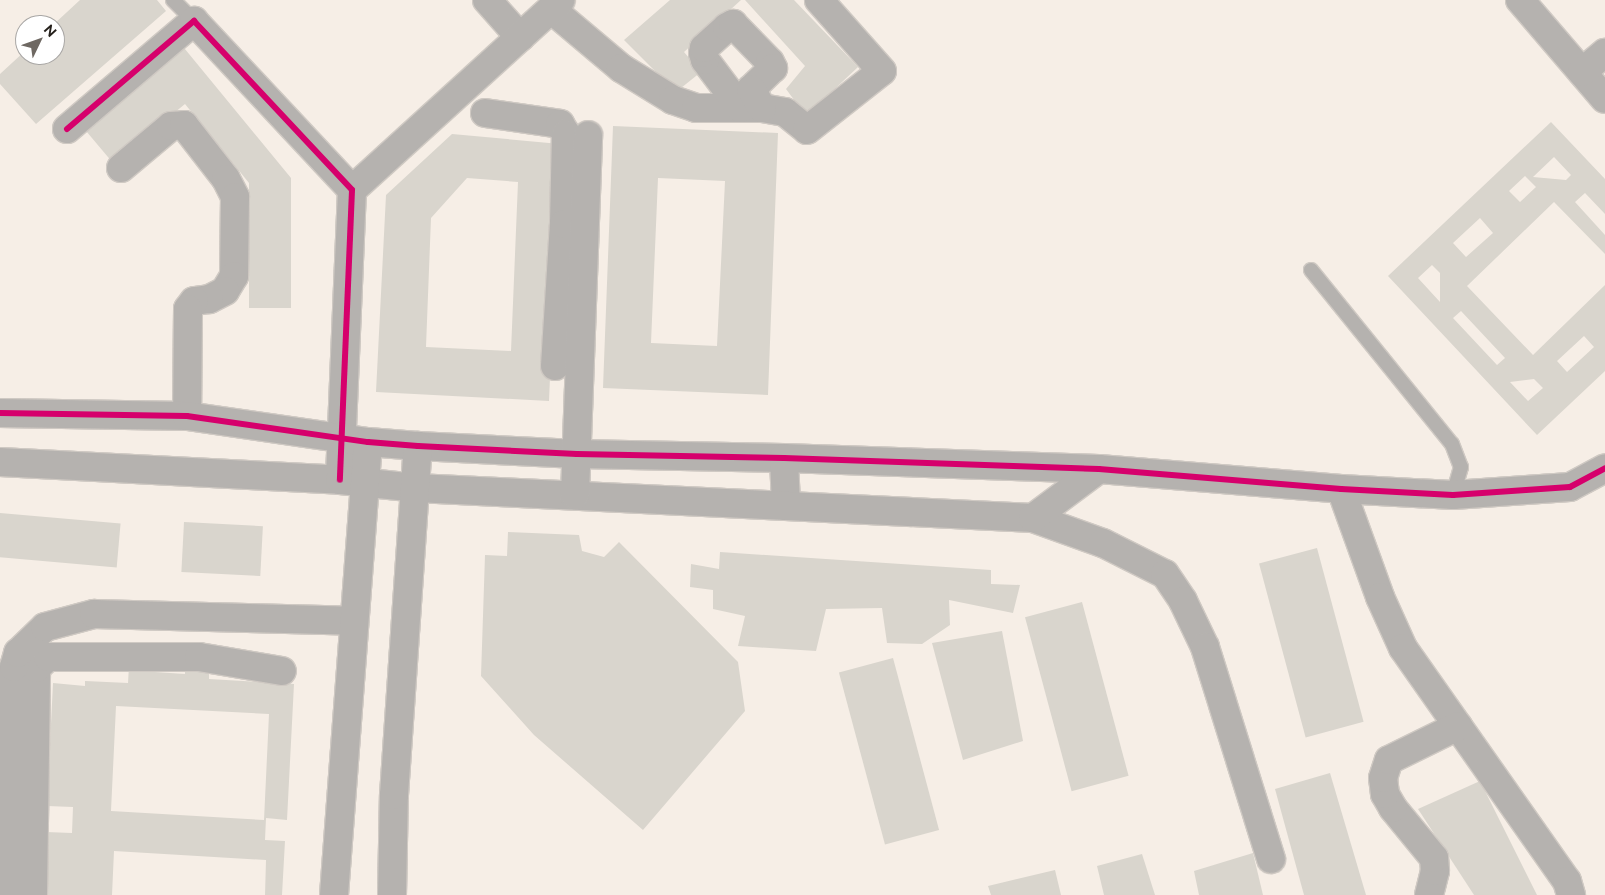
<!DOCTYPE html>
<html>
<head>
<meta charset="utf-8">
<style>
  body { margin:0 }
  #map { position:relative; width:1605px; height:895px; overflow:hidden; background:#f6eee6; font-family:Raleway,sans-serif }
  div>[style] { position:absolute }
  .building>* { inset:0; background:#d9d5cd; transform-origin:0 0 }
  .roads { filter:drop-shadow(1px 0 #cfc9c3) drop-shadow(-1px 0 #cfc9c3) drop-shadow(0 1px #cfc9c3) drop-shadow(0 -1px #cfc9c3) }
  .service>* { height:14px; margin:-7px; padding:0 7px; transform-origin:7px; border-radius:7px; background:#b5b2af }
  .minor>* { height:28px; margin:-14px; padding:0 14px; transform-origin:14px; border-radius:14px; background:#b5b2af }
  .cycleway>* { height:6px; margin:-3px; padding:0 3px; transform-origin:3px; border-radius:3px; background:#d6006c }
  span { translate:-50% -50%; white-space:nowrap; text-align:center; line-height:1.15; -webkit-text-stroke:4px #fff; paint-order:stroke }
  .north { position:absolute; left:15px; top:15px; width:50px; height:50px; box-sizing:border-box; background:#fff; border:1px solid #a8a6a4; border-radius:50%; rotate:48deg; font-size:14px; font-weight:700; line-height:20px; text-align:center; color:#25201b }
  .north::after { content:''; display:block; margin:auto; width:18px; height:22px; background:#6e6862; clip-path:polygon(50% 0,100% 100%,50% 72%,0 100%) }
</style>
</head>
<body>
<div id="map">
  <div class="building">
    <i style="clip-path:polygon(80px 0,157px 0,166px 11px,36px 124px,0 84px,0 74px,25px 51px,25px 55px,55px 55px,55px 25px,53px 25px)"></i>
    <i style="clip-path:polygon(670px 0,741px 0,684px 52px,701px 72px,676px 92px,624px 40px)"></i>
    <i style="clip-path:polygon(745px 0,794px 0,858px 67px,806px 116px,786px 89px,805px 66px)"></i>
    <i style="clip-path:polygon(180px 43px,291px 178px,291px 308px,249px 308px,249px 183px,185px 104px,113px 163px,81px 125px)"></i>
    <i style="clip-path:polygon(evenodd,1551px 122px,1605px 179px,1605px 214px,1585px 193px,1575px 202px,1605px 235px,1605px 254px,1554px 202px,1467px 286px,1533px 355px,1605px 285px,1605px 371px,1537px 435px,1388px 276px,1551px 122px,1554px 157px,1571px 175px,1566px 180px,1533px 177px,1554px 157px,1551px 122px,1525px 176px,1536px 187px,1520px 202px,1509px 191px,1525px 176px,1551px 122px,1480px 218px,1493px 233px,1466px 257px,1453px 243px,1480px 218px,1551px 122px,1432px 265px,1440px 273px,1440px 302px,1418px 278px,1432px 265px,1551px 122px,1461px 311px,1505px 358px,1497px 365px,1453px 318px,1461px 311px,1551px 122px,1584px 336px,1594px 347px,1567px 372px,1557px 361px,1584px 336px,1551px 122px,1534px 379px,1543px 388px,1528px 401px,1510px 382px,1534px 379px)"></i>
    <i style="clip-path:polygon(evenodd,613px 126px,778px 133px,768px 395px,603px 388px,613px 126px,658px 178px,725px 181px,717px 346px,651px 343px,658px 178px)"></i>
    <i style="clip-path:polygon(evenodd,452px 134px,560px 144px,549px 401px,376px 392px,386px 195px,452px 134px,467px 178px,518px 182px,511px 351px,426px 347px,431px 218px,467px 178px)"></i>
    <i style="left:0;top:513px;width:121px;height:44px;rotate:5deg"></i>
    <i style="left:184px;top:522px;width:79px;height:50px;rotate:3deg"></i>
    <i style="clip-path:polygon(508px 532px,579px 535px,582px 551px,604px 557px,619px 542px,738px 662px,745px 711px,643px 830px,534px 735px,481px 676px,485px 555px,507px 556px)"></i>
    <i style="left:1317px;top:548px;width:180px;height:60px;rotate:75deg"></i>
    <i style="clip-path:polygon(720px 552px,991px 570px,991px 584px,1020px 585px,1013px 613px,949px 600px,950px 625px,922px 644px,887px 643px,882px 608px,826px 609px,816px 651px,738px 646px,745px 616px,713px 609px,713px 590px,690px 587px,691px 564px,719px 569px)"></i>
    <i style="left:1082px;top:602px;width:180px;height:59px;rotate:75deg"></i>
    <i style="clip-path:polygon(1002px 631px,1023px 741px,963px 760px,932px 643px)"></i>
    <i style="left:893px;top:658px;width:178px;height:56px;rotate:75deg"></i>
    <i style="clip-path:polygon(evenodd,129px 666px,155px 668px,155px 672px,185px 674px,185px 669px,209px 670px,209px 679px,294px 684px,287px 820px,266px 818px,265px 840px,285px 841px,282px 895px,265px 895px,266px 860px,114px 851px,112px 895px,42px 895px,46px 832px,72px 833px,73px 807px,47px 806px,53px 683px,85px 686px,85px 681px,128px 683px,129px 666px,116px 706px,269px 714px,264px 820px,111px 811px,116px 706px)"></i>
    <i style="clip-path:polygon(1330px 773px,1366px 895px,1304px 895px,1275px 789px)"></i>
    <i style="clip-path:polygon(1480px 781px,1537px 895px,1474px 895px,1418px 809px)"></i>
    <i style="clip-path:polygon(1253px 853px,1263px 895px,1199px 895px,1194px 871px)"></i>
    <i style="clip-path:polygon(1142px 854px,1155px 895px,1104px 895px,1097px 866px)"></i>
    <i style="clip-path:polygon(1055px 870px,1061px 895px,991px 895px,988px 886px)"></i>
  </div>
  <div class="roads">
    <div class="service">
      <i style="left:173px;top:0;width:30px;rotate:45deg"></i>
      <i style="left:1311px;top:270px;width:224px;rotate:51deg"></i>
      <i style="left:1452px;top:444px;width:25px;rotate:69deg"></i>
      <i style="left:1461px;top:467px;width:29px;rotate:106deg"></i>
    </div>
    <div class="minor">
      <i style="left:487px;top:0;width:50px;rotate:48.3deg"></i>
      <i style="left:1520px;top:0;width:130px;rotate:49.4deg"></i>
      <i style="left:551px;top:9px;width:92px;rotate:40.1deg"></i>
      <i style="left:621px;top:68px;width:61px;rotate:31.6deg"></i>
      <i style="left:673px;top:100px;width:24px;rotate:19deg"></i>
      <i style="left:696px;top:108px;width:66px"></i>
      <i style="left:762px;top:108px;width:23px;rotate:10deg"></i>
      <i style="left:785px;top:112px;width:28px;rotate:39deg"></i>
      <i style="left:807px;top:130px;width:95px;rotate:-38.2deg"></i>
      <i style="left:882px;top:71px;width:95px;rotate:-131.6deg"></i>
      <i style="left:1582px;top:72px;width:30px;rotate:-40deg"></i>
      <i style="left:741px;top:108px;width:60px;rotate:-126.9deg"></i>
      <i style="left:705px;top:60px;width:7px;rotate:-106deg"></i>
      <i style="left:703px;top:53px;width:5px;rotate:-79deg"></i>
      <i style="left:704px;top:48px;width:31px;rotate:-42deg"></i>
      <i style="left:727px;top:27px;width:7px;rotate:-27deg"></i>
      <i style="left:733px;top:24px;width:53px;rotate:45.8deg"></i>
      <i style="left:770px;top:62px;width:7px;rotate:63deg"></i>
      <i style="left:773px;top:68px;width:30px;rotate:136deg"></i>
      <i style="left:751px;top:89px;width:22px;rotate:60deg"></i>
      <i style="left:485px;top:113px;width:76px;rotate:8.3deg"></i>
      <i style="left:560px;top:124px;width:12px;rotate:59deg"></i>
      <i style="left:566px;top:134px;width:90px;rotate:91.3deg"></i>
      <i style="left:67px;top:129px;width:167px;rotate:-40.4deg"></i>
      <i style="left:194px;top:21px;width:231px;rotate:46.9deg"></i>
      <i style="left:352px;top:190px;width:290px;rotate:92.4deg"></i>
      <i style="left:121px;top:168px;width:65px;rotate:-40deg"></i>
      <i style="left:171px;top:126px;width:13px;rotate:-4deg"></i>
      <i style="left:184px;top:125px;width:68px;rotate:52.1deg"></i>
      <i style="left:226px;top:179px;width:20px;rotate:63deg"></i>
      <i style="left:235px;top:197px;width:79px;rotate:90.7deg"></i>
      <i style="left:234px;top:276px;width:17px;rotate:121deg"></i>
      <i style="left:225px;top:291px;width:18px;rotate:153deg"></i>
      <i style="left:209px;top:299px;width:15px;rotate:172deg"></i>
      <i style="left:194px;top:301px;width:10px;rotate:127deg"></i>
      <i style="left:188px;top:309px;width:107px;rotate:90.5deg"></i>
      <i style="left:352px;top:190px;width:282px;rotate:-42.3deg"></i>
      <i style="left:555px;top:366px;width:142px;rotate:-86.4deg"></i>
      <i style="left:564px;top:224px;width:18px"></i>
      <i style="left:0;top:413px;width:187px;rotate:0.9deg"></i>
      <i style="left:187px;top:416px;width:183px;rotate:8.2deg"></i>
      <i style="left:368px;top:442px;width:50px;rotate:4.6deg"></i>
      <i style="left:418px;top:446px;width:159px;rotate:2.9deg"></i>
      <i style="left:577px;top:454px;width:207px;rotate:1.1deg"></i>
      <i style="left:784px;top:458px;width:315px;rotate:2deg"></i>
      <i style="left:1099px;top:469px;width:243px;rotate:4.7deg"></i>
      <i style="left:1341px;top:489px;width:112px;rotate:3.1deg"></i>
      <i style="left:1453px;top:495px;width:117px;rotate:-3.9deg"></i>
      <i style="left:1570px;top:487px;width:40px;rotate:-28deg"></i>
      <i style="left:784px;top:458px;width:48px;rotate:87.6deg"></i>
      <i style="left:0;top:462px;width:340px;rotate:3deg"></i>
      <i style="left:340px;top:480px;width:76px;rotate:6deg"></i>
      <i style="left:416px;top:488px;width:618px;rotate:2.78deg"></i>
      <i style="left:1033px;top:518px;width:74px;rotate:19.7deg"></i>
      <i style="left:1103px;top:543px;width:69px;rotate:26.6deg"></i>
      <i style="left:1165px;top:574px;width:32px;rotate:56deg"></i>
      <i style="left:1183px;top:601px;width:51px;rotate:64.4deg"></i>
      <i style="left:1205px;top:647px;width:222px;rotate:72.7deg"></i>
      <i style="left:1341px;top:489px;width:115px;rotate:70.1deg"></i>
      <i style="left:1380px;top:597px;width:56px;rotate:65.7deg"></i>
      <i style="left:1403px;top:648px;width:285px;rotate:54.9deg"></i>
      <i style="left:1567px;top:881px;width:15px;rotate:74deg"></i>
      <i style="left:575px;top:495px;width:360px;rotate:-87.9deg"></i>
      <i style="left:1033px;top:518px;width:82px;rotate:-36.6deg"></i>
      <i style="left:33px;top:894px;width:226px;rotate:-89.2deg"></i>
      <i style="left:36px;top:668px;width:16px;rotate:-43deg"></i>
      <i style="left:48px;top:657px;width:151px"></i>
      <i style="left:199px;top:657px;width:84px;rotate:9.6deg"></i>
      <i style="left:14px;top:895px;width:228px;rotate:-90deg"></i>
      <i style="left:14px;top:667px;width:15px;rotate:-74deg"></i>
      <i style="left:18px;top:653px;width:37px;rotate:-44deg"></i>
      <i style="left:45px;top:627px;width:51px;rotate:-14.9deg"></i>
      <i style="left:94px;top:614px;width:259px;rotate:1.5deg"></i>
      <i style="left:334px;top:895px;width:454px;rotate:-85.7deg"></i>
      <i style="left:392px;top:895px;width:100px;rotate:-88.9deg"></i>
      <i style="left:394px;top:795px;width:350px;rotate:-86.1deg"></i>
      <i style="left:1429px;top:895px;width:25px;rotate:-76deg"></i>
      <i style="left:1435px;top:871px;width:13px;rotate:-94deg"></i>
      <i style="left:1434px;top:858px;width:65px;rotate:-129.4deg"></i>
      <i style="left:1393px;top:808px;width:16px;rotate:-120deg"></i>
      <i style="left:1385px;top:794px;width:16px;rotate:-97deg"></i>
      <i style="left:1383px;top:778px;width:19px;rotate:-72deg"></i>
      <i style="left:1389px;top:760px;width:77px;rotate:-26.2deg"></i>
    </div>
  </div>
  <div class="cycleway">
    <i style="left:67px;top:129px;width:167px;rotate:-40.4deg"></i>
    <i style="left:194px;top:21px;width:231px;rotate:46.9deg"></i>
    <i style="left:352px;top:190px;width:290px;rotate:92.4deg"></i>
    <i style="left:0;top:413px;width:187px;rotate:0.9deg"></i>
    <i style="left:187px;top:416px;width:183px;rotate:8.2deg"></i>
    <i style="left:368px;top:442px;width:50px;rotate:4.6deg"></i>
    <i style="left:418px;top:446px;width:159px;rotate:2.9deg"></i>
    <i style="left:577px;top:454px;width:207px;rotate:1.1deg"></i>
    <i style="left:784px;top:458px;width:315px;rotate:2deg"></i>
    <i style="left:1099px;top:469px;width:243px;rotate:4.7deg"></i>
    <i style="left:1341px;top:489px;width:112px;rotate:3.1deg"></i>
    <i style="left:1453px;top:495px;width:117px;rotate:-3.9deg"></i>
    <i style="left:1570px;top:487px;width:40px;rotate:-28deg"></i>
  </div>
  <div class="north">N</div>
</div>
</body>
</html>
